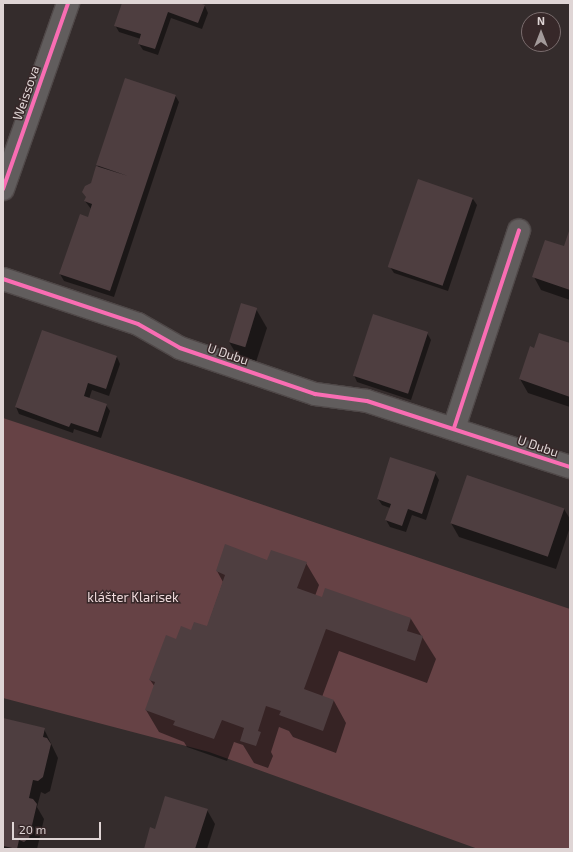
<!DOCTYPE html>
<html>
<head>
<meta charset="utf-8">
<style>
  body { margin:0 }
  #map { position:relative; width:573px; height:852px; overflow:hidden; background:#342c2c; font-family:"Exo 2",sans-serif }
  div>[style] { position:absolute }
  .green>* { inset:0; background:#664245 }
  .shadow>* { inset:0; background:#0007 }
  .building>* { inset:0; background:#4e3e40; transform-origin:0 0 }
  .roads { filter:drop-shadow(1px 0 #4f4848) drop-shadow(-1px 0 #4f4848) drop-shadow(0 1px #4f4848) drop-shadow(0 -1px #4f4848) }
  .minor>* { height:22px; margin:-11px; padding:0 11px; transform-origin:11px; border-radius:11px; background:#615d5d }
  .cycleway>* { height:4px; margin:-2px; padding:0 2px; transform-origin:2px; border-radius:2px; background:#f96db3 }
  span { translate:-50% -50%; white-space:nowrap; text-align:center; line-height:1.15; -webkit-text-stroke:3px #372829; paint-order:stroke }
  .street-label { font-size:13px; color:#dfd5d5 }
  .park-label { font-size:13px; color:#f0dbdc }
  .frame { position:absolute; inset:0; border:4px solid #dfd5d5; pointer-events:none }
  .north { position:absolute; left:521px; top:12px; width:40px; height:40px; box-sizing:border-box; background:#372829; border:1px solid #7a6d6e; border-radius:50%; rotate:0deg; font-size:11px; font-weight:700; line-height:16px; text-align:center; color:#dfd5d5 }
  .north::after { content:''; display:block; margin:auto; width:14px; height:18px; background:#a39a9a; clip-path:polygon(50% 0,100% 100%,50% 72%,0 100%) }
  .scale { position:absolute; left:12px; top:822px; width:89px; height:18px; box-sizing:border-box; border:2px solid #dfd5d5; border-top:0; padding-left:5px; font-size:12px; line-height:14px; white-space:nowrap; color:#dfd5d5; -webkit-text-stroke:3px #372829; paint-order:stroke }
</style>
</head>
<body>
<div id="map">
  <div class="green">
    <i style="clip-path:polygon(3px 418px,184px 478px,570px 609px,570px 849px,478px 849px,209px 752px,3px 698px)"></i>
  </div>
  <div class="shadow">
    <i style="clip-path:polygon(123px 3px,197px 3px,205px 6px,208px 13px,202px 29px,171px 18px,158px 55px,143px 50px,139px 44px,141px 39px,119px 32px,115px 25px)"></i>
    <i style="clip-path:polygon(175px 95px,179px 102px,114px 297px,64px 281px,60px 274px,89px 218px,91px 209px,85px 201px,99px 168px,97px 164px)"></i>
    <i style="clip-path:polygon(473px 199px,477px 205px,448px 291px,394px 273px,390px 267px)"></i>
    <i style="clip-path:polygon(570px 231px,570px 300px,541px 290px,534px 277px,566px 248px)"></i>
    <i style="clip-path:polygon(256px 309px,267px 328px,255px 365px,240px 360px,229px 342px)"></i>
    <i style="clip-path:polygon(427px 333px,431px 340px,411px 400px,357px 382px,354px 375px)"></i>
    <i style="clip-path:polygon(570px 344px,570px 407px,528px 393px,520px 379px,531px 348px,535px 349px)"></i>
    <i style="clip-path:polygon(117px 357px,120px 364px,109px 396px,92px 390px,89px 399px,106px 405px,110px 411px,101px 438px,74px 429px,73px 433px,19px 414px,16px 407px)"></i>
    <i style="clip-path:polygon(435px 473px,439px 480px,426px 520px,412px 515px,406px 532px,390px 527px,386px 520px,390px 508px,382px 505px,378px 499px)"></i>
    <i style="clip-path:polygon(564px 509px,570px 519px,570px 527px,556px 569px,459px 537px,451px 523px)"></i>
    <i style="clip-path:polygon(268px 561px,306px 563px,319px 585px,315px 596px,411px 619px,436px 659px,427px 683px,339px 651px,322px 697px,334px 701px,346px 723px,336px 753px,293px 737px,289px 731px,279px 727px,271px 752px,273px 756px,268px 768px,254px 763px,243px 745px,234px 742px,227px 761px,187px 747px,184px 742px,159px 732px,146px 710px,155px 687px,150px 680px,176px 640px,191px 631px,207px 628px,223px 582px,217px 571px)"></i>
    <i style="clip-path:polygon(3px 719px,44px 729px,58px 758px,50px 791px,45px 794px,41px 792px,37px 807px,44px 819px,37px 849px,3px 849px)"></i>
    <i style="clip-path:polygon(207px 810px,215px 824px,207px 849px,145px 849px,155px 830px)"></i>
  </div>
  <div class="building">
    <i style="clip-path:polygon(122px 3px,199px 3px,205px 5px,198px 23px,168px 12px,155px 49px,138px 44px,141px 34px,114px 26px)"></i>
    <i style="clip-path:polygon(125px 78px,176px 95px,110px 291px,59px 274px,80px 214px,88px 217px,92px 204px,84px 201px,86px 197px,82px 192px,85px 186px,91px 183px,96px 166px,128px 176px,96px 165px)"></i>
    <i style="left:418px;top:179px;width:58px;height:93px;rotate:19deg"></i>
    <i style="clip-path:polygon(570px 228px,570px 290px,532px 277px,545px 240px,564px 246px)"></i>
    <i style="left:241px;top:303px;width:17px;height:41px;rotate:17deg"></i>
    <i style="left:373px;top:314px;width:58px;height:65px;rotate:18deg"></i>
    <i style="clip-path:polygon(42px 330px,117px 356px,106px 389px,88px 383px,84px 396px,107px 404px,98px 432px,71px 423px,69px 427px,15px 407px)"></i>
    <i style="clip-path:polygon(539px 333px,570px 343px,570px 397px,519px 379px,530px 346px,534px 348px)"></i>
    <i style="clip-path:polygon(390px 457px,436px 472px,422px 514px,408px 509px,402px 526px,385px 520px,391px 504px,377px 499px)"></i>
    <i style="left:467px;top:475px;width:103px;height:51px;rotate:19deg"></i>
    <i style="clip-path:polygon(225px 544px,267px 560px,271px 550px,307px 562px,297px 588px,322px 597px,325px 588px,411px 618px,407px 631px,423px 636px,415px 661px,326px 629px,304px 689px,334px 700px,323px 731px,279px 715px,281px 711px,266px 706px,258px 731px,261px 732px,256px 746px,240px 741px,244px 728px,222px 720px,214px 739px,173px 725px,175px 721px,145px 710px,155px 682px,149px 680px,166px 635px,176px 639px,181px 626px,191px 630px,194px 622px,207px 626px,225px 575px,216px 571px)"></i>
    <i style="clip-path:polygon(3px 718px,45px 728px,43px 737px,47px 738px,51px 744px,43px 777px,38px 781px,33px 780px,29px 798px,33px 799px,37px 804px,29px 838px,24px 842px,19px 840px,17px 849px,3px 846px)"></i>
    <i style="clip-path:polygon(165px 796px,208px 809px,195px 849px,144px 849px,150px 827px,155px 829px)"></i>
  </div>
  <div class="roads">
    <div class="minor">
      <i style="left:3px;top:189px;width:197px;rotate:-70.7deg"></i>
      <i style="left:3px;top:279px;width:142px;rotate:18.4deg"></i>
      <i style="left:138px;top:324px;width:48px;rotate:29.7deg"></i>
      <i style="left:180px;top:348px;width:143px;rotate:18.8deg"></i>
      <i style="left:315px;top:394px;width:52px;rotate:7.7deg"></i>
      <i style="left:367px;top:401px;width:213px;rotate:18deg"></i>
      <i style="left:454px;top:428px;width:208px;rotate:-71.8deg"></i>
    </div>
  </div>
  <div class="cycleway">
    <i style="left:3px;top:189px;width:197px;rotate:-70.7deg"></i>
    <i style="left:3px;top:279px;width:142px;rotate:18.4deg"></i>
    <i style="left:138px;top:324px;width:48px;rotate:29.7deg"></i>
    <i style="left:180px;top:348px;width:143px;rotate:18.8deg"></i>
    <i style="left:315px;top:394px;width:52px;rotate:7.7deg"></i>
    <i style="left:367px;top:401px;width:213px;rotate:18deg"></i>
    <i style="left:454px;top:428px;width:208px;rotate:-71.8deg"></i>
  </div>
  <div class="street-label">
    <span style="left:26px;top:93px;rotate:-71deg">Weissova</span>
    <span style="left:228px;top:354px;rotate:19deg">U Dubu</span>
    <span style="left:538px;top:446px;rotate:19deg">U Dubu</span>
  </div>
  <div class="park-label">
    <span style="left:133px;top:597px">klášter Klarisek</span>
  </div>
  <div class="frame"></div>
  <div class="north">N</div>
  <div class="scale">20 m</div>
</div>
</body>
</html>
